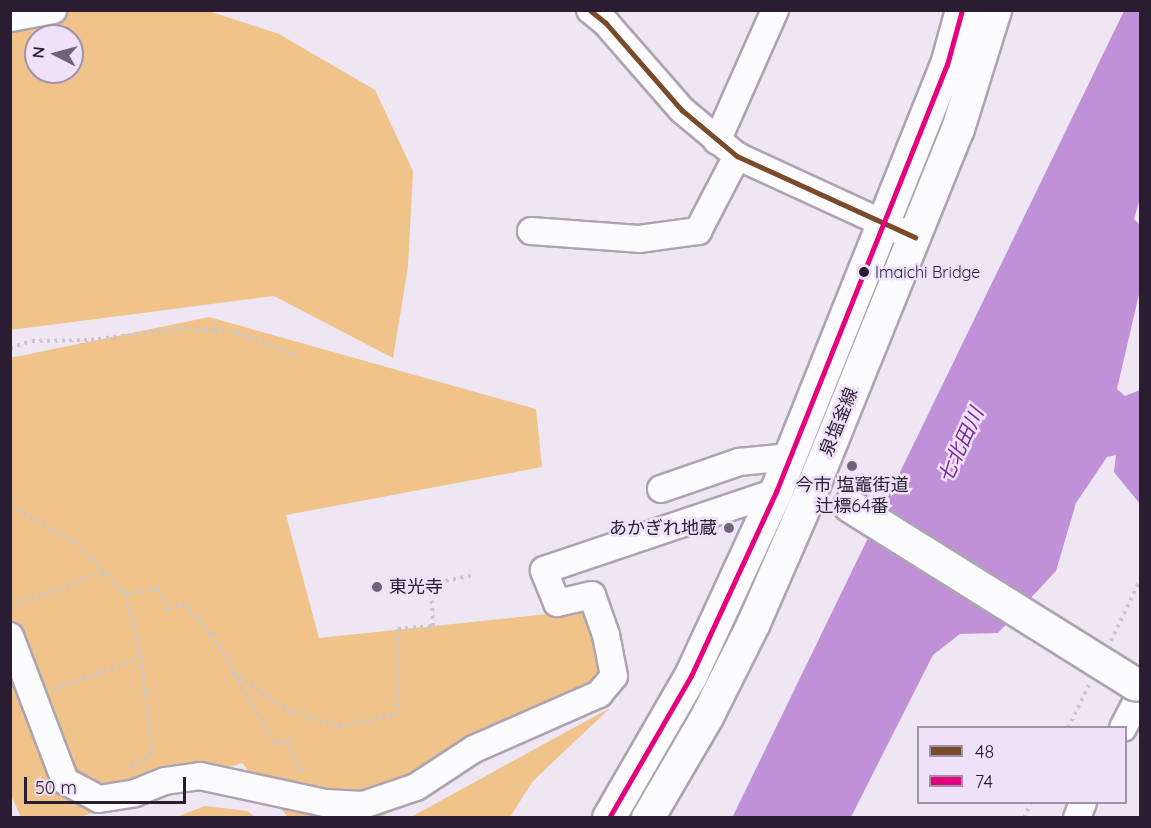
<!DOCTYPE html>
<html>
<head>
<meta charset="utf-8">
<style>
  body { margin:0 }
  #map { position:relative; width:1151px; height:828px; overflow:hidden; background:#eee6f3; font-family:Quicksand,"Noto Sans JP",sans-serif }
  div>[style] { position:absolute }
  .green>* { inset:0; background:#f0c38a }
  .water>* { inset:0; background:#c091d8 }
  .path>* { height:4px; margin-top:-2px; transform-origin:0; background:repeating-linear-gradient(90deg,#cac6cd 0 3px,transparent 0 7.5px) }
  .roads { filter:drop-shadow(2px 0 #ada3b2) drop-shadow(-2px 0 #ada3b2) drop-shadow(0 2px #ada3b2) drop-shadow(0 -2px #ada3b2) }
  .minor>* { height:26px; margin:-13px; padding:0 13px; transform-origin:13px; border-radius:13px; background:#fcfbfd }
  .major>* { height:32px; margin:-16px; padding:0 16px; transform-origin:16px; border-radius:16px; background:#fcfbfd }
  .bridges { filter:drop-shadow(2px 0 #ada3b2) drop-shadow(-2px 0 #ada3b2) drop-shadow(0 2px #ada3b2) drop-shadow(0 -2px #ada3b2) }
  .major-bridge>* { height:32px; margin:-16px; padding:0 16px; transform-origin:16px; border-radius:16px; background:#fcfbfd }
  .bus-1>* { height:4.5px; margin:-2.25px; padding:0 2.25px; transform-origin:2.25px; border-radius:2.25px; background:#7a4b2a }
  .bus-2>* { height:4.5px; margin:-2.25px; padding:0 2.25px; transform-origin:2.25px; border-radius:2.25px; background:#e5007d }
  .dots>* { width:16px; height:16px; translate:-50% -50%; box-sizing:border-box; border:3px solid #efe1f8; border-radius:50% }
  span { translate:-50% -50%; white-space:nowrap; text-align:center; line-height:1.15; -webkit-text-stroke:5px #efe1f8; paint-order:stroke }
  .bus-label { font-size:16px; color:#2a1c31 }
  .left { translate:0 -50%; text-align:left }
  .street-label { font-size:18px; color:#2a1c31 }
  .poi-label { font-size:18px; color:#2a1c31 }
  .right { translate:-100% -50%; text-align:right }
  .water-label { font-size:20px; color:#792a9c; font-style:italic }
  .frame { position:absolute; inset:0; border:12px solid #2a1c31; pointer-events:none }
  .legend { position:absolute; left:917px; top:726px; width:210px; height:78px; box-sizing:border-box; background:#efe1f8; border:2px solid #a092a8; margin:0; padding:8px 10px; list-style:none; font-size:18px; color:#2a1c31 }
  .legend li { display:flex; align-items:center; gap:12px; height:30px }
  .legend b { width:30px; border:2px solid #a092a8 }
  .north { position:absolute; left:24px; top:24px; width:60px; height:60px; box-sizing:border-box; background:#efe1f8; border:2px solid #a092a8; border-radius:50%; rotate:276deg; font-size:16px; font-weight:700; line-height:24px; text-align:center; color:#2a1c31 }
  .north::after { content:''; display:block; margin:auto; width:21px; height:27px; background:#6f6375; clip-path:polygon(50% 0,100% 100%,50% 72%,0 100%) }
  .scale { position:absolute; left:24px; top:777px; width:162px; height:27px; box-sizing:border-box; border:3px solid #2a1c31; border-top:0; padding-left:8px; font-size:18px; line-height:21px; white-space:nowrap; color:#2a1c31; -webkit-text-stroke:4px #efe1f8; paint-order:stroke }
</style>
</head>
<body>
<div id="map">
  <div class="green">
    <i style="clip-path:polygon(evenodd,23px 10px,209px 11px,279px 34px,375px 90px,413px 171px,408px 267px,393px 358px,274px 296px,11px 330px,11px 17px,23px 10px,36px 36px,72px 36px,72px 72px,36px 72px,36px 36px)"></i>
    <i style="clip-path:polygon(209px 317px,536px 409px,542px 467px,286px 515px,319px 638px,605px 608px,622px 687px,381px 817px,288px 817px,242px 763px,80px 817px,21px 817px,10px 793px,10px 358px)"></i>
    <i style="clip-path:polygon(610px 708px,533px 781px,510px 817px,411px 817px)"></i>
    <i style="clip-path:polygon(205px 806px,247px 811px,255px 817px,176px 817px)"></i>
  </div>
  <div class="water">
    <i style="clip-path:polygon(1124px 11px,1140px 11px,1140px 198px,1134px 219px,1140px 225px,1140px 290px,1117px 389px,1125px 396px,1140px 390px,1140px 504px,1114px 472px,1116px 455px,1107px 457px,1076px 503px,1056px 571px,998px 633px,960px 634px,933px 655px,851px 817px,732px 818px)"></i>
  </div>
  <div class="path">
    <i style="left:10px;top:348px;width:23px;rotate:-18deg"></i>
    <i style="left:32px;top:341px;width:59px;rotate:-1deg"></i>
    <i style="left:91px;top:340px;width:84px;rotate:-7.5deg"></i>
    <i style="left:174px;top:329px;width:40px;rotate:1.4deg"></i>
    <i style="left:214px;top:330px;width:27px;rotate:8deg"></i>
    <i style="left:241px;top:334px;width:61px;rotate:21.1deg"></i>
    <i style="left:10px;top:506px;width:74px;rotate:29deg"></i>
    <i style="left:75px;top:542px;width:73px;rotate:45.6deg"></i>
    <i style="left:126px;top:594px;width:66px;rotate:76.8deg"></i>
    <i style="left:141px;top:658px;width:96px;rotate:83.4deg"></i>
    <i style="left:152px;top:753px;width:29px;rotate:146deg"></i>
    <i style="left:126px;top:594px;width:32px;rotate:-11deg"></i>
    <i style="left:157px;top:588px;width:24px;rotate:62deg"></i>
    <i style="left:168px;top:609px;width:17px;rotate:-17deg"></i>
    <i style="left:184px;top:604px;width:41px;rotate:47deg"></i>
    <i style="left:212px;top:634px;width:128px;rotate:60.4deg"></i>
    <i style="left:275px;top:745px;width:14px;rotate:-21deg"></i>
    <i style="left:288px;top:740px;width:38px;rotate:67deg"></i>
    <i style="left:10px;top:607px;width:101px;rotate:-20.2deg"></i>
    <i style="left:1111px;top:641px;width:68px;rotate:-64.6deg"></i>
    <i style="left:233px;top:671px;width:62px;rotate:36.5deg"></i>
    <i style="left:283px;top:708px;width:58px;rotate:18.1deg"></i>
    <i style="left:338px;top:726px;width:60px;rotate:-11.5deg"></i>
    <i style="left:397px;top:714px;width:85px;rotate:-89.3deg"></i>
    <i style="left:398px;top:629px;width:35px;rotate:-5deg"></i>
    <i style="left:433px;top:626px;width:42px;rotate:-92.7deg"></i>
    <i style="left:431px;top:584px;width:44px;rotate:-11.8deg"></i>
    <i style="left:54px;top:689px;width:92px;rotate:-19.6deg"></i>
    <i style="left:1068px;top:728px;width:48px;rotate:-64deg"></i>
    <i style="left:1024px;top:818px;width:17px;rotate:-66deg"></i>
  </div>
  <div class="roads">
    <div class="minor">
      <i style="left:590px;top:10px;width:21px;rotate:39deg"></i>
      <i style="left:606px;top:23px;width:116px;rotate:48.9deg"></i>
      <i style="left:682px;top:110px;width:72px;rotate:39.9deg"></i>
      <i style="left:737px;top:156px;width:179px;rotate:24.7deg"></i>
      <i style="left:10px;top:18px;width:44px;rotate:-10.5deg"></i>
      <i style="left:717px;top:141px;width:143px;rotate:-66.1deg"></i>
      <i style="left:531px;top:231px;width:108px;rotate:4.2deg"></i>
      <i style="left:639px;top:239px;width:60px;rotate:-7.7deg"></i>
      <i style="left:698px;top:231px;width:85px;rotate:-62.5deg"></i>
      <i style="left:661px;top:489px;width:83px;rotate:-19.1deg"></i>
      <i style="left:739px;top:462px;width:51px;rotate:-5.6deg"></i>
      <i style="left:10px;top:636px;width:155px;rotate:69.2deg"></i>
      <i style="left:65px;top:781px;width:38px;rotate:28deg"></i>
      <i style="left:99px;top:799px;width:36px;rotate:-9deg"></i>
      <i style="left:135px;top:793px;width:32px;rotate:-22deg"></i>
      <i style="left:165px;top:781px;width:35px;rotate:-8deg"></i>
      <i style="left:200px;top:776px;width:128px;rotate:12.2deg"></i>
      <i style="left:325px;top:803px;width:38px;rotate:3deg"></i>
      <i style="left:363px;top:805px;width:56px;rotate:-18.8deg"></i>
      <i style="left:416px;top:787px;width:69px;rotate:-33.2deg"></i>
      <i style="left:474px;top:749px;width:137px;rotate:-23.7deg"></i>
      <i style="left:599px;top:694px;width:23px;rotate:-50deg"></i>
      <i style="left:614px;top:676px;width:42px;rotate:-101deg"></i>
      <i style="left:606px;top:635px;width:42px;rotate:-109.3deg"></i>
      <i style="left:592px;top:595px;width:36px;rotate:167deg"></i>
      <i style="left:557px;top:603px;width:35px;rotate:-112deg"></i>
      <i style="left:544px;top:570px;width:245px;rotate:-18.6deg"></i>
      <i style="left:1123px;top:728px;width:37px;rotate:-63deg"></i>
      <i style="left:1077px;top:818px;width:17px;rotate:-69deg"></i>
    </div>
    <div class="major">
      <i style="left:609px;top:818px;width:164px;rotate:-60deg"></i>
      <i style="left:691px;top:676px;width:203px;rotate:-65.2deg"></i>
      <i style="left:776px;top:492px;width:460px;rotate:-68.2deg"></i>
      <i style="left:947px;top:65px;width:57px;rotate:-74.7deg"></i>
      <i style="left:648px;top:818px;width:117px;rotate:-59.7deg"></i>
      <i style="left:707px;top:717px;width:105px;rotate:-63.4deg"></i>
      <i style="left:754px;top:623px;width:150px;rotate:-66.5deg"></i>
      <i style="left:814px;top:485px;width:384px;rotate:-68deg"></i>
      <i style="left:958px;top:129px;width:125px;rotate:-72.7deg"></i>
    </div>
  </div>
  <div class="bridges">
    <div class="major-bridge">
      <i style="left:850px;top:506px;width:337px;rotate:32deg"></i>
    </div>
  </div>
  <div class="bus-1">
    <i style="left:590px;top:10px;width:21px;rotate:39deg"></i>
    <i style="left:606px;top:23px;width:116px;rotate:48.9deg"></i>
    <i style="left:682px;top:110px;width:72px;rotate:39.9deg"></i>
    <i style="left:737px;top:156px;width:196px;rotate:24.5deg"></i>
  </div>
  <div class="bus-2">
    <i style="left:609px;top:818px;width:164px;rotate:-60deg"></i>
    <i style="left:691px;top:676px;width:203px;rotate:-65.2deg"></i>
    <i style="left:776px;top:492px;width:460px;rotate:-68.2deg"></i>
    <i style="left:947px;top:65px;width:57px;rotate:-74.7deg"></i>
  </div>
  <div class="dots">
    <i style="left:864px;top:272px;background:#2a1c31"></i>
    <i style="left:852px;top:466px;background:#6f6375"></i>
    <i style="left:729px;top:528px;background:#6f6375"></i>
    <i style="left:377px;top:587px;background:#6f6375"></i>
  </div>
  <div class="bus-label">
    <span class="left" style="left:875px;top:272px">Imaichi Bridge</span>
  </div>
  <div class="street-label">
    <span style="left:839px;top:422px;rotate:-68deg">泉塩釜線</span>
  </div>
  <div class="poi-label">
    <span style="left:852px;top:496px">今市 塩竈街道<br>辻標64番</span>
    <span class="right" style="left:717px;top:528px">あかぎれ地蔵</span>
    <span class="left" style="left:389px;top:587px">東光寺</span>
  </div>
  <div class="water-label">
    <span style="left:960px;top:445px;rotate:-65deg">七北田川</span>
  </div>
  <div class="frame"></div>
  <ul class="legend">
  <li><b style="height:8px;background:#7a4b2a"></b>48</li>
  <li><b style="height:8px;background:#e5007d"></b>74</li>
  </ul>
  <div class="north">N</div>
  <div class="scale">50 m</div>
</div>
</body>
</html>
